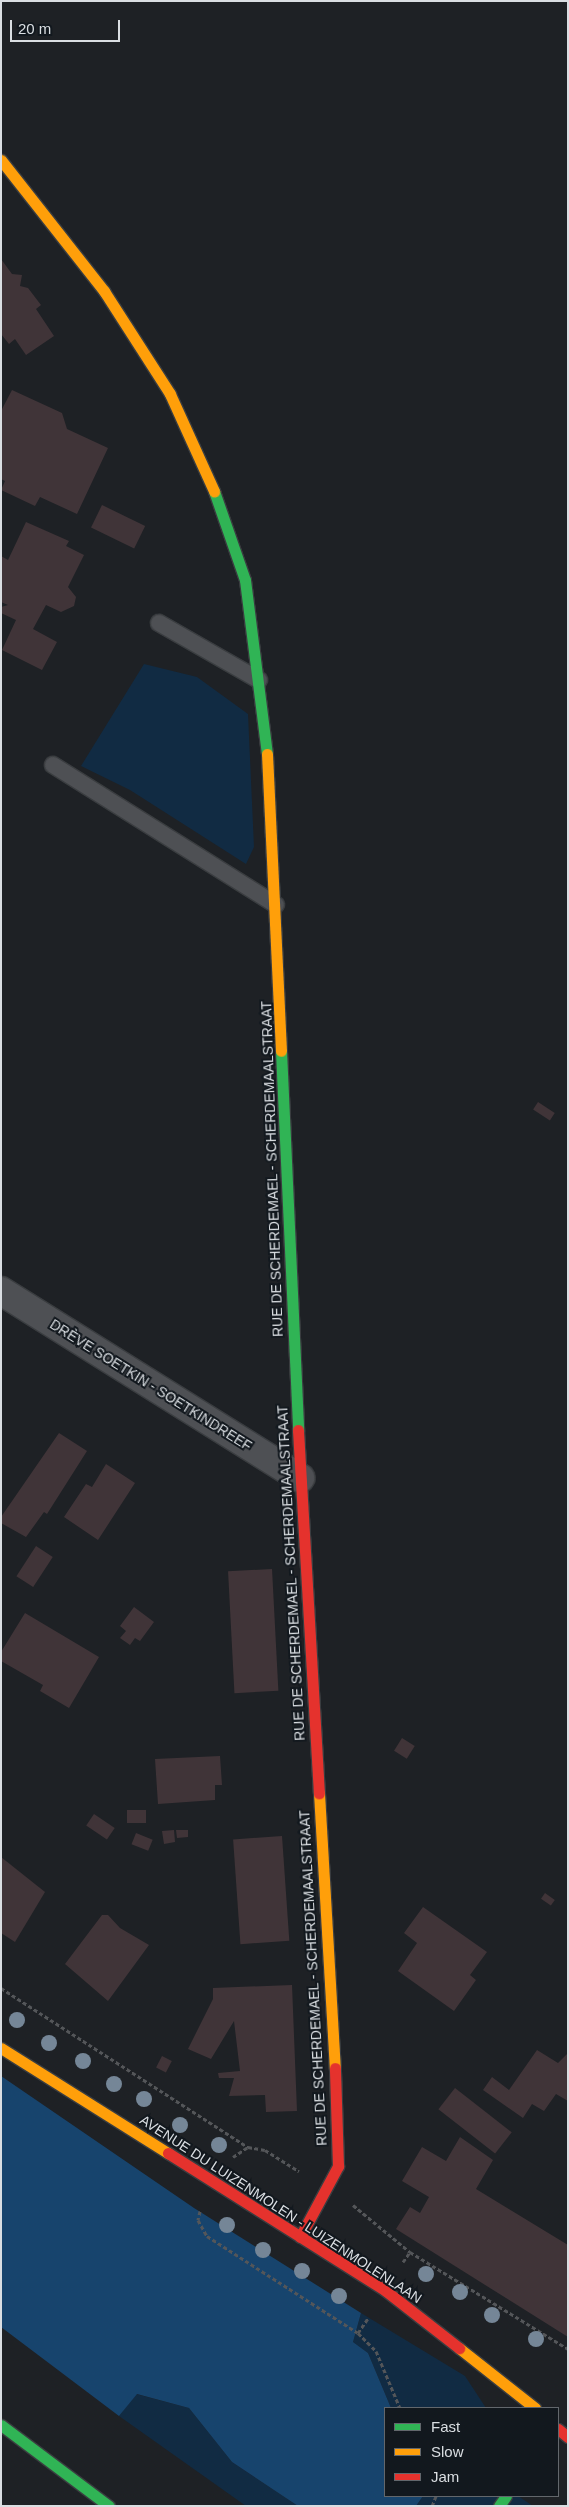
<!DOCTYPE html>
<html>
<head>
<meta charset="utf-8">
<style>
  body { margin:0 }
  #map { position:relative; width:569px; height:2507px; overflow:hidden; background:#1e2125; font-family:Arial,sans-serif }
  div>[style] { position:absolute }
  .green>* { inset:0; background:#112b43 }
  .forest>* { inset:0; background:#17446d }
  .building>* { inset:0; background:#403438; transform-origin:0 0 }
  .path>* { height:3px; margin-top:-1.5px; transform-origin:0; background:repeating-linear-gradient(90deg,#545659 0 4px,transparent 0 6.5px) }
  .roads { filter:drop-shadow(1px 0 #3a3d40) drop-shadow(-1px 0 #3a3d40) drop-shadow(0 1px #3a3d40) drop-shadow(0 -1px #3a3d40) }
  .lane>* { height:16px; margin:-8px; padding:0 8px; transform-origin:8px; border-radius:8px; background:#4e5054 }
  .street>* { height:28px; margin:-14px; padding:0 14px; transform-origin:14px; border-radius:14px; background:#4e5054 }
  .fast>* { height:11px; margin:-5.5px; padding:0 5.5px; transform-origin:5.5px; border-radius:5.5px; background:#30b455 }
  .slow>* { height:11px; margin:-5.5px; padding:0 5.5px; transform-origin:5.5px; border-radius:5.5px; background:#ff9f0a }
  .jam>* { height:11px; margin:-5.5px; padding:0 5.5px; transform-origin:5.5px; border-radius:5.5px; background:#e5322d }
  .trees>* { width:16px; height:16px; margin:-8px; border-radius:50%; background:#758697 }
  span { translate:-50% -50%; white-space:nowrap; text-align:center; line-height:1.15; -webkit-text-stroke:4px #12181e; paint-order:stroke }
  .street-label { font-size:14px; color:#dadee2 }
  .frame { position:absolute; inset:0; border:2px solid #dadee2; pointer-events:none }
  .legend { position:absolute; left:384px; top:2407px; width:175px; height:90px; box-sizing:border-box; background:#12181e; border:1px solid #62676c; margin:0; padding:6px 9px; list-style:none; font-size:15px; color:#dadee2 }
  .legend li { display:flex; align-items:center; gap:10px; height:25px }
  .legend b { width:25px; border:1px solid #62676c }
  .scale { position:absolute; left:10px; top:20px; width:110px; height:22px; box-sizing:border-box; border:2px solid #dadee2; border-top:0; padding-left:6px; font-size:15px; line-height:18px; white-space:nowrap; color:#dadee2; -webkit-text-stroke:4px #12181e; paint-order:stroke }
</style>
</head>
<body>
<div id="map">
  <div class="green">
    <i style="clip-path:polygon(144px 664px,197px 677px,248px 714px,254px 847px,246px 864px,130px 790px,81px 766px)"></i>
    <i style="clip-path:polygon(361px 2313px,465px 2376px,486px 2408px,391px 2408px,368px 2353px,353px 2342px)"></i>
    <i style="clip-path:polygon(136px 2394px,189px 2408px,232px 2462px,298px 2506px,246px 2506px,119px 2416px)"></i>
    <i style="clip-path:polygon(423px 2496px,518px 2496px,533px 2506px,416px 2506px)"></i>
  </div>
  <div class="forest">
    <i style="clip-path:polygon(1px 2076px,194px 2208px,361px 2313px,353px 2342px,368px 2353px,391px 2408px,385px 2408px,385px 2496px,423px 2496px,416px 2506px,298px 2506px,232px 2462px,189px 2408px,137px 2394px,119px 2416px,1px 2327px)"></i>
  </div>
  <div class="building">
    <i style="clip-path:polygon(1px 259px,12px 274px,22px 275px,20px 286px,28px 288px,41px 305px,36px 309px,54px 336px,26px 355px,15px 339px,9px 344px,1px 334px)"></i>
    <i style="clip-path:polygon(12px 390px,62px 413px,67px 429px,108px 448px,77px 514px,40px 497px,35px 506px,1px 490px,5px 481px,1px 479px,1px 411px)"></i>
    <i style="left:102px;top:505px;width:48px;height:25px;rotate:26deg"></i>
    <i style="clip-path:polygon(26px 522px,69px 541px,66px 546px,84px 555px,68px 587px,76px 597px,74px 606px,61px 612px,46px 605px,33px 629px,57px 642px,42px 670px,2px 650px,16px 620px,1px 613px,1px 607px,8px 605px,1px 602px,1px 556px,8px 560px)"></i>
    <i style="left:538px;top:1102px;width:20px;height:9px;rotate:33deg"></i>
    <i style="clip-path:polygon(59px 1433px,87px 1451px,47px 1514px,44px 1512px,26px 1537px,1px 1523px,1px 1517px)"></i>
    <i style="clip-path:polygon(106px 1464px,135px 1483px,98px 1540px,64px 1517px,86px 1484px,92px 1487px)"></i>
    <i style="left:36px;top:1546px;width:20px;height:36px;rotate:33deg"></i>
    <i style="left:272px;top:1569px;width:122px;height:44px;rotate:87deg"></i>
    <i style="clip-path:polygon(134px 1607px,154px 1622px,140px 1641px,135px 1638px,130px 1645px,120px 1638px,126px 1631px,120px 1626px)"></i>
    <i style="clip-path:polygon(25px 1613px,99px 1657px,69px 1708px,40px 1691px,43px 1685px,1px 1661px,1px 1652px)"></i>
    <i style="left:402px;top:1738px;width:15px;height:15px;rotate:32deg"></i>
    <i style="clip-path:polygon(220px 1756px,222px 1785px,215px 1785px,215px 1800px,158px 1804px,155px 1759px)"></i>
    <i style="left:146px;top:1810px;width:13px;height:19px;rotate:90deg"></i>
    <i style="left:94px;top:1814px;width:25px;height:14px;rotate:34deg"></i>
    <i style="clip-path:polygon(174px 1830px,175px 1842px,164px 1844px,162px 1831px)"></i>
    <i style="clip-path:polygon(176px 1830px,188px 1830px,188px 1837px,177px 1838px)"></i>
    <i style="left:136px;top:1833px;width:18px;height:12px;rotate:22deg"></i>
    <i style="left:282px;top:1836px;width:105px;height:49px;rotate:86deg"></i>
    <i style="clip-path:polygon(1px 1857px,45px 1892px,15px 1942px,1px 1933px)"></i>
    <i style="left:545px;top:1893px;width:12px;height:7px;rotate:35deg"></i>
    <i style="clip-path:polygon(423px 1907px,487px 1952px,470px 1975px,476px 1980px,454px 2011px,398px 1971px,417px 1943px,404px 1933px)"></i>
    <i style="clip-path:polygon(102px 1915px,108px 1915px,120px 1928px,149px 1945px,108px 2001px,65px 1964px)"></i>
    <i style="clip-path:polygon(292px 1985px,297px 2111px,266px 2112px,265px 2095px,229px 2096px,234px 2078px,219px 2078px,218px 2073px,240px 2071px,234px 2021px,211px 2059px,188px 2049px,213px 1999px,213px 1988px)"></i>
    <i style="clip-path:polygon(537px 2050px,558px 2063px,568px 2053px,568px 2101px,556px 2094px,544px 2111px,532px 2104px,523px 2118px,483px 2090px,492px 2077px,509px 2090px)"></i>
    <i style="left:162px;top:2056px;width:11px;height:13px;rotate:27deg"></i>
    <i style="left:455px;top:2088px;width:72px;height:27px;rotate:38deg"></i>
    <i style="clip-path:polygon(460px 2137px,493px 2160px,476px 2189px,568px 2245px,568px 2337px,396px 2229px,410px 2207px,420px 2213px,429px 2197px,402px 2181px,422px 2147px,446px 2161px)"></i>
  </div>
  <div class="path">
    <i style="left:1px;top:1988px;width:294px;rotate:32.8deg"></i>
    <i style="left:233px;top:2157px;width:18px;rotate:-34deg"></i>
    <i style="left:248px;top:2147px;width:17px;rotate:10deg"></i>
    <i style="left:265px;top:2150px;width:40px;rotate:32deg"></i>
    <i style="left:353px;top:2205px;width:74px;rotate:39.5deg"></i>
    <i style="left:410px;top:2252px;width:185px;rotate:31.5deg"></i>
    <i style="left:200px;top:2211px;width:9px;rotate:103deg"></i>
    <i style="left:198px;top:2220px;width:18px;rotate:61deg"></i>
    <i style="left:207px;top:2236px;width:179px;rotate:32.7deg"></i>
    <i style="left:358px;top:2333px;width:25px;rotate:45deg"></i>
    <i style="left:376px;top:2351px;width:62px;rotate:67.2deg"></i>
    <i style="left:403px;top:2262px;width:12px;rotate:-55deg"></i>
    <i style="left:358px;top:2333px;width:18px;rotate:-56deg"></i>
    <i style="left:432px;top:2506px;width:11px;rotate:-68deg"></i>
  </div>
  <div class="roads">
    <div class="lane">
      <i style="left:159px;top:623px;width:115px;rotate:29.7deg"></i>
      <i style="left:53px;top:765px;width:263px;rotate:32.1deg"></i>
    </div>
    <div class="street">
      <i style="left:1px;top:1291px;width:353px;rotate:32deg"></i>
    </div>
    <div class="fast">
      <i style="left:214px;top:491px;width:94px;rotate:70.8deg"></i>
      <i style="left:245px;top:580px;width:175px;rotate:82.8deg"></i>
      <i style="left:281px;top:1051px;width:379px;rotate:87.4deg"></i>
      <i style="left:1px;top:2425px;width:135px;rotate:36.9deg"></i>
      <i style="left:499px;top:2506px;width:12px;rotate:-55deg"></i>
    </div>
    <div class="slow">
      <i style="left:1px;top:160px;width:167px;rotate:51.8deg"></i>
      <i style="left:104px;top:291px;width:122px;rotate:57.3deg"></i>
      <i style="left:170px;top:394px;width:107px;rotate:65.6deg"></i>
      <i style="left:267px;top:754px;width:297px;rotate:87.3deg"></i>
      <i style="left:319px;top:1793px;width:275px;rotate:86.7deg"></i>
      <i style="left:1px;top:2048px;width:197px;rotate:32.2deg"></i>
      <i style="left:459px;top:2348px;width:97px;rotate:38.3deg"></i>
    </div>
    <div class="jam">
      <i style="left:298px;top:1430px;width:364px;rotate:86.7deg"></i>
      <i style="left:168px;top:2153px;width:258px;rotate:32.3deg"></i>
      <i style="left:386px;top:2291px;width:93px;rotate:38deg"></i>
      <i style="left:300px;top:2237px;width:81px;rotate:-61.8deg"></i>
      <i style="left:338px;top:2166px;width:98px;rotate:-91.8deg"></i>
      <i style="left:558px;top:2429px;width:13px;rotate:39deg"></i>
    </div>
  </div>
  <div class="trees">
    <i style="left:17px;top:2020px"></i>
    <i style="left:49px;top:2043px"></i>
    <i style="left:83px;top:2061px"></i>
    <i style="left:114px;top:2084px"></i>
    <i style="left:144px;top:2099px"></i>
    <i style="left:180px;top:2125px"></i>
    <i style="left:219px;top:2145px"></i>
    <i style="left:227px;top:2225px"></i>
    <i style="left:263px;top:2250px"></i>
    <i style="left:302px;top:2271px"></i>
    <i style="left:426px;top:2274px"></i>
    <i style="left:460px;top:2292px"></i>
    <i style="left:339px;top:2296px"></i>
    <i style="left:492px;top:2315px"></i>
    <i style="left:536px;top:2339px"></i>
  </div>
  <div class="street-label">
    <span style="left:272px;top:1169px;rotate:-92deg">RUE DE SCHERDEMAEL - SCHERDEMAALSTRAAT</span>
    <span style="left:151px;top:1385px;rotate:32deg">DRÈVE SOETKIN - SOETKINDREEF</span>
    <span style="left:291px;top:1573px;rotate:-93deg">RUE DE SCHERDEMAEL - SCHERDEMAALSTRAAT</span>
    <span style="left:313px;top:1978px;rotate:-93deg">RUE DE SCHERDEMAEL - SCHERDEMAALSTRAAT</span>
    <span style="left:281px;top:2209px;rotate:33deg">AVENUE DU LUIZENMOLEN - LUIZENMOLENLAAN</span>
  </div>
  <div class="frame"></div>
  <ul class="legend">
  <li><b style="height:6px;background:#30b455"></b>Fast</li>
  <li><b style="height:6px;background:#ff9f0a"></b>Slow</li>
  <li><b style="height:6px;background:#e5322d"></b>Jam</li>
  </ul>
  <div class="scale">20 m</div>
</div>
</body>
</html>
